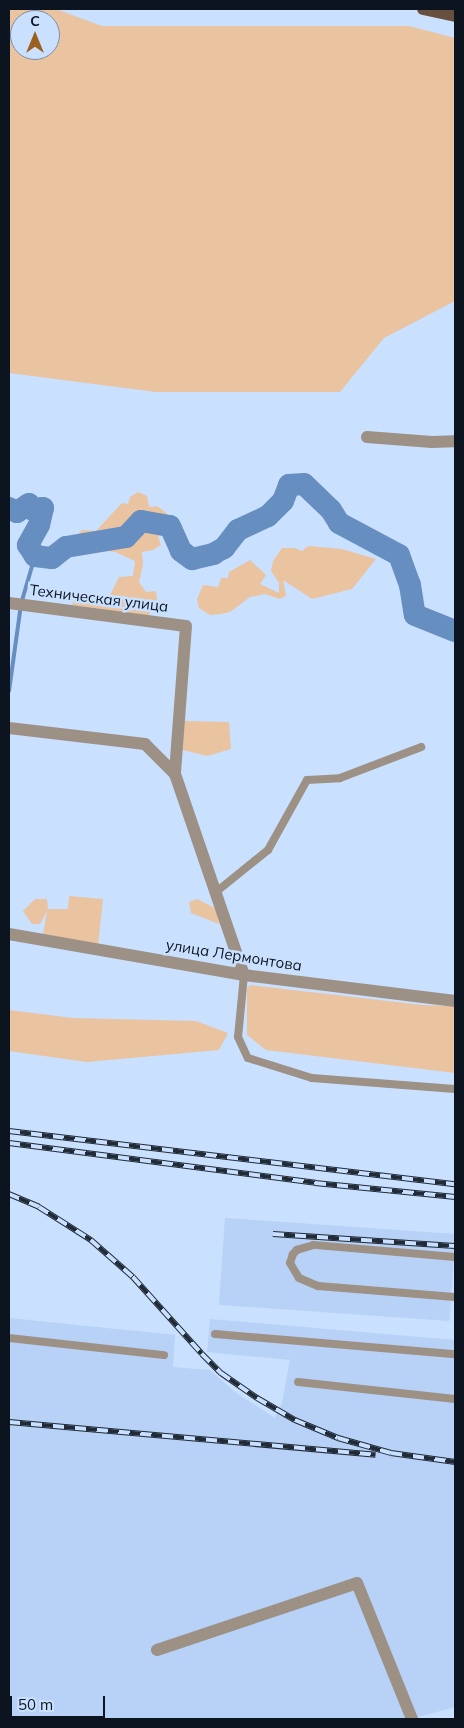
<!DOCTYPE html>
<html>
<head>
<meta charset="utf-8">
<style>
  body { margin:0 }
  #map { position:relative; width:464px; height:1728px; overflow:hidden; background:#c9e0ff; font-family:Mulish,sans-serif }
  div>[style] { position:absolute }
  .built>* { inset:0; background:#b7d2f6; transform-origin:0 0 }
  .green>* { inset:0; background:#eac3a0 }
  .stream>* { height:4px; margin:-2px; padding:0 2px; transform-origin:2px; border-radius:2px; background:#678ec1 }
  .river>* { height:22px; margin:-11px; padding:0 11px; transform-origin:11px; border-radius:11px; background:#678ec1 }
  .service>* { height:8px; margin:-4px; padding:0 4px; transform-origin:4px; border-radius:4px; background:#9d9186 }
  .minor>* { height:12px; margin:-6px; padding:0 6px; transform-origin:6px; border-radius:6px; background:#9d9186 }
  .primary>* { height:12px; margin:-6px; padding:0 6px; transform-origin:6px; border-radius:6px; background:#67513e }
  .rail>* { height:5.5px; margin-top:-2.75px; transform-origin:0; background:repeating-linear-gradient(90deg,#c9e0ff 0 11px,#212b38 0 22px); box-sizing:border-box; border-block:1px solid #212b38 }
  span { translate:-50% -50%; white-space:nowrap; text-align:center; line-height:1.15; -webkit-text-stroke:5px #c9e0ff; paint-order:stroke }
  .street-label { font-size:15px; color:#0c141f }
  .frame { position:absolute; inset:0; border:10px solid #0c141f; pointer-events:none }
  .north { position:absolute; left:10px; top:10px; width:50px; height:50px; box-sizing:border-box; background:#c9e0ff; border:1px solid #7d8ea5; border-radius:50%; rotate:0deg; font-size:14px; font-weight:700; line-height:20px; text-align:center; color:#0c141f }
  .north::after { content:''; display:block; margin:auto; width:18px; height:22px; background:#9b6020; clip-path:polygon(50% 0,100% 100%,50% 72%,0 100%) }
  .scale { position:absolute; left:10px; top:1696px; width:95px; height:22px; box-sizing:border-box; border:2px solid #0c141f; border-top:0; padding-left:6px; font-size:15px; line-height:18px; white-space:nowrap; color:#0c141f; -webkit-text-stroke:4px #c9e0ff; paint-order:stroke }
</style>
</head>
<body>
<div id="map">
  <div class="built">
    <i style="left:225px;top:1218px;width:231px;height:87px;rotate:4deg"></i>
    <i style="clip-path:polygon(9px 1318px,175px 1335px,173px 1367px,210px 1370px,235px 1392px,275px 1418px,282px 1403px,290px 1360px,207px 1352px,210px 1319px,455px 1340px,455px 1707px,411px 1719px,9px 1719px)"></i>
  </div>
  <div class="green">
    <i style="clip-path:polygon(evenodd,9px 9px,56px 9px,102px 26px,409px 26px,455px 38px,455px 301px,384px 338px,340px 392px,156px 392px,9px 373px,9px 9px,20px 20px,50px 20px,50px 50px,20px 50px,20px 20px)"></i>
    <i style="clip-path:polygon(138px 492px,147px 496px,149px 507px,157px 506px,164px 511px,171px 518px,174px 526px,169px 535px,158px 536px,161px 545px,153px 550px,142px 552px,143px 564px,139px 582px,146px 592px,156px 591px,157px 600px,148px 605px,150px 616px,72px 605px,75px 599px,84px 602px,88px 599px,93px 603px,108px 599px,119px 577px,133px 576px,135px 561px,115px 552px,88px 549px,86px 541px,91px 537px,82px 538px,79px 533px,82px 530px,96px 531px,122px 503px,128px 504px,130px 497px)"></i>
    <i style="clip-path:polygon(308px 546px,342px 549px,376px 559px,352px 589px,312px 599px,283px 580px,286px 596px,280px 599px,265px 594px,250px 597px,230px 612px,221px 614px,210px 615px,199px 608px,197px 599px,203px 585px,218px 587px,221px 578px,228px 578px,229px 572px,250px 560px,266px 575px,260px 584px,279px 593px,279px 583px,271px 571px,273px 561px,282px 548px,295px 548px,302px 551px)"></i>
    <i style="clip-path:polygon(183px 721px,229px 722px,231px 749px,207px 756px,179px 749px)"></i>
    <i style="clip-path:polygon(69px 896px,103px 899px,98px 946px,43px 934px,47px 911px,40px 924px,32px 924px,23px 911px,35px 899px,47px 899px,48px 909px,68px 909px)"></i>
    <i style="clip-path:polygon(197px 899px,213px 907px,218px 914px,219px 924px,191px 913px,189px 902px)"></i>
    <i style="clip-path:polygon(250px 985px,422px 1005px,455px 1006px,455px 1073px,266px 1050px,247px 1035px,247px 989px)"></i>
    <i style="clip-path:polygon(9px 1010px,73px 1018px,196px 1021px,228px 1033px,219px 1050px,87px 1062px,9px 1051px)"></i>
  </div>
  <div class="stream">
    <i style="left:9px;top:691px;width:88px;rotate:-82.1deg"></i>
    <i style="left:21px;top:604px;width:50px;rotate:-73.7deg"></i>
  </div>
  <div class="river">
    <i style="left:9px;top:508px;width:9px;rotate:27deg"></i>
    <i style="left:17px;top:512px;width:14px;rotate:-34deg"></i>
    <i style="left:29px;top:504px;width:5px;rotate:68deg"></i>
    <i style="left:31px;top:509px;width:12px;rotate:-5deg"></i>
    <i style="left:43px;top:508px;width:17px;rotate:103deg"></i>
    <i style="left:39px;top:525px;width:23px;rotate:119deg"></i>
    <i style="left:28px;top:545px;width:13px;rotate:58deg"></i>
    <i style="left:35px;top:556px;width:17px;rotate:7deg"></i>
    <i style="left:52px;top:558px;width:18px;rotate:-38deg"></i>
    <i style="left:66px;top:547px;width:61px;rotate:-9.5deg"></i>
    <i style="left:126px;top:537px;width:22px;rotate:-47deg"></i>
    <i style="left:141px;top:521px;width:29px;rotate:10deg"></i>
    <i style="left:170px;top:526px;width:27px;rotate:66deg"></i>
    <i style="left:181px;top:551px;width:14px;rotate:36deg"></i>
    <i style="left:192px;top:559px;width:22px;rotate:-13deg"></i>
    <i style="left:213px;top:554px;width:13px;rotate:-29deg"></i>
    <i style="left:224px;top:548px;width:23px;rotate:-52deg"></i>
    <i style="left:238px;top:530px;width:33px;rotate:-25deg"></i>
    <i style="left:268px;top:516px;width:21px;rotate:-45deg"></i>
    <i style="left:283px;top:501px;width:17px;rotate:-69deg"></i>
    <i style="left:289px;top:485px;width:15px;rotate:-4deg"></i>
    <i style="left:304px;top:484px;width:37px;rotate:44deg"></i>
    <i style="left:331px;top:510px;width:15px;rotate:58deg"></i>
    <i style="left:339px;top:523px;width:68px;rotate:28.1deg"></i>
    <i style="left:399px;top:555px;width:32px;rotate:70deg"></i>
    <i style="left:410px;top:585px;width:30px;rotate:81deg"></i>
    <i style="left:415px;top:615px;width:43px;rotate:21.8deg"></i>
  </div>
  <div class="service">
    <i style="left:216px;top:892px;width:67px;rotate:-38.9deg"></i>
    <i style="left:268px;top:850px;width:80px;rotate:-60.9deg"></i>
    <i style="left:307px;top:780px;width:33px;rotate:-3deg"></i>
    <i style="left:340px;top:778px;width:87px;rotate:-20.9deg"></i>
    <i style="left:244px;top:975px;width:62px;rotate:95.5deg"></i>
    <i style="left:238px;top:1037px;width:23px;rotate:65deg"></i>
    <i style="left:248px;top:1058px;width:67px;rotate:17.4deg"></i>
    <i style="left:312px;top:1078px;width:143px;rotate:4.4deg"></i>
    <i style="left:455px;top:1257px;width:142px;rotate:-175.1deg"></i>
    <i style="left:314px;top:1245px;width:18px;rotate:164deg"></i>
    <i style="left:297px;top:1250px;width:6px;rotate:135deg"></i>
    <i style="left:293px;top:1254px;width:9px;rotate:108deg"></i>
    <i style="left:290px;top:1263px;width:17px;rotate:59deg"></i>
    <i style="left:299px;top:1278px;width:21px;rotate:23deg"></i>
    <i style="left:318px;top:1286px;width:137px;rotate:4.6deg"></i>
    <i style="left:215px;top:1334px;width:241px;rotate:4.8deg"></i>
    <i style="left:9px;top:1338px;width:156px;rotate:6.3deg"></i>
    <i style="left:298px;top:1382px;width:158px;rotate:6.2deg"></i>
  </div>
  <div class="minor">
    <i style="left:367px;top:437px;width:65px;rotate:4.4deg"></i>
    <i style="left:432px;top:442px;width:23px;rotate:-2deg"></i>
    <i style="left:9px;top:603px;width:178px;rotate:7.4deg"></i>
    <i style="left:186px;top:626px;width:148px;rotate:94.3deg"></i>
    <i style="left:175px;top:774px;width:213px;rotate:71.1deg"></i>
    <i style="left:9px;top:728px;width:137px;rotate:6.7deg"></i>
    <i style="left:145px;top:744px;width:42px;rotate:45deg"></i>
    <i style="left:9px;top:934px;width:239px;rotate:9.9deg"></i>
    <i style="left:244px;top:975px;width:213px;rotate:7deg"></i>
    <i style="left:157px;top:1650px;width:211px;rotate:-18.5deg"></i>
    <i style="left:357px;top:1583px;width:147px;rotate:68deg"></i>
  </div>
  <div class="primary">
    <i style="left:423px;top:9px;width:33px;rotate:12deg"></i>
  </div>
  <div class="rail">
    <i style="left:9px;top:1131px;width:449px;rotate:6.8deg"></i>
    <i style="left:9px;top:1143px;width:309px;rotate:7.4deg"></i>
    <i style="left:315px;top:1183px;width:141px;rotate:5.7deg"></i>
    <i style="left:9px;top:1194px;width:33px;rotate:23deg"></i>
    <i style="left:39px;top:1207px;width:62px;rotate:32.4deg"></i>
    <i style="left:91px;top:1240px;width:56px;rotate:41.4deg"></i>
    <i style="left:133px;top:1277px;width:103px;rotate:48.1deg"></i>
    <i style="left:202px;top:1354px;width:27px;rotate:45deg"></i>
    <i style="left:221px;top:1373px;width:44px;rotate:34.8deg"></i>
    <i style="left:257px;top:1398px;width:44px;rotate:30.1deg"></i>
    <i style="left:295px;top:1420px;width:47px;rotate:22.7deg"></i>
    <i style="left:338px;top:1438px;width:55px;rotate:15.8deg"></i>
    <i style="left:391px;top:1453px;width:65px;rotate:8deg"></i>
    <i style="left:273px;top:1234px;width:182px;rotate:3.8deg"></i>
    <i style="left:9px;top:1422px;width:368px;rotate:5.1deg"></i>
  </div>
  <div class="street-label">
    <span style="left:99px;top:598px;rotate:7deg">Техническая улица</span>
    <span style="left:234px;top:955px;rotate:9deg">улица Лермонтова</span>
  </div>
  <div class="frame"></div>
  <div class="north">С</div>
  <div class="scale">50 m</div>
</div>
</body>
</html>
